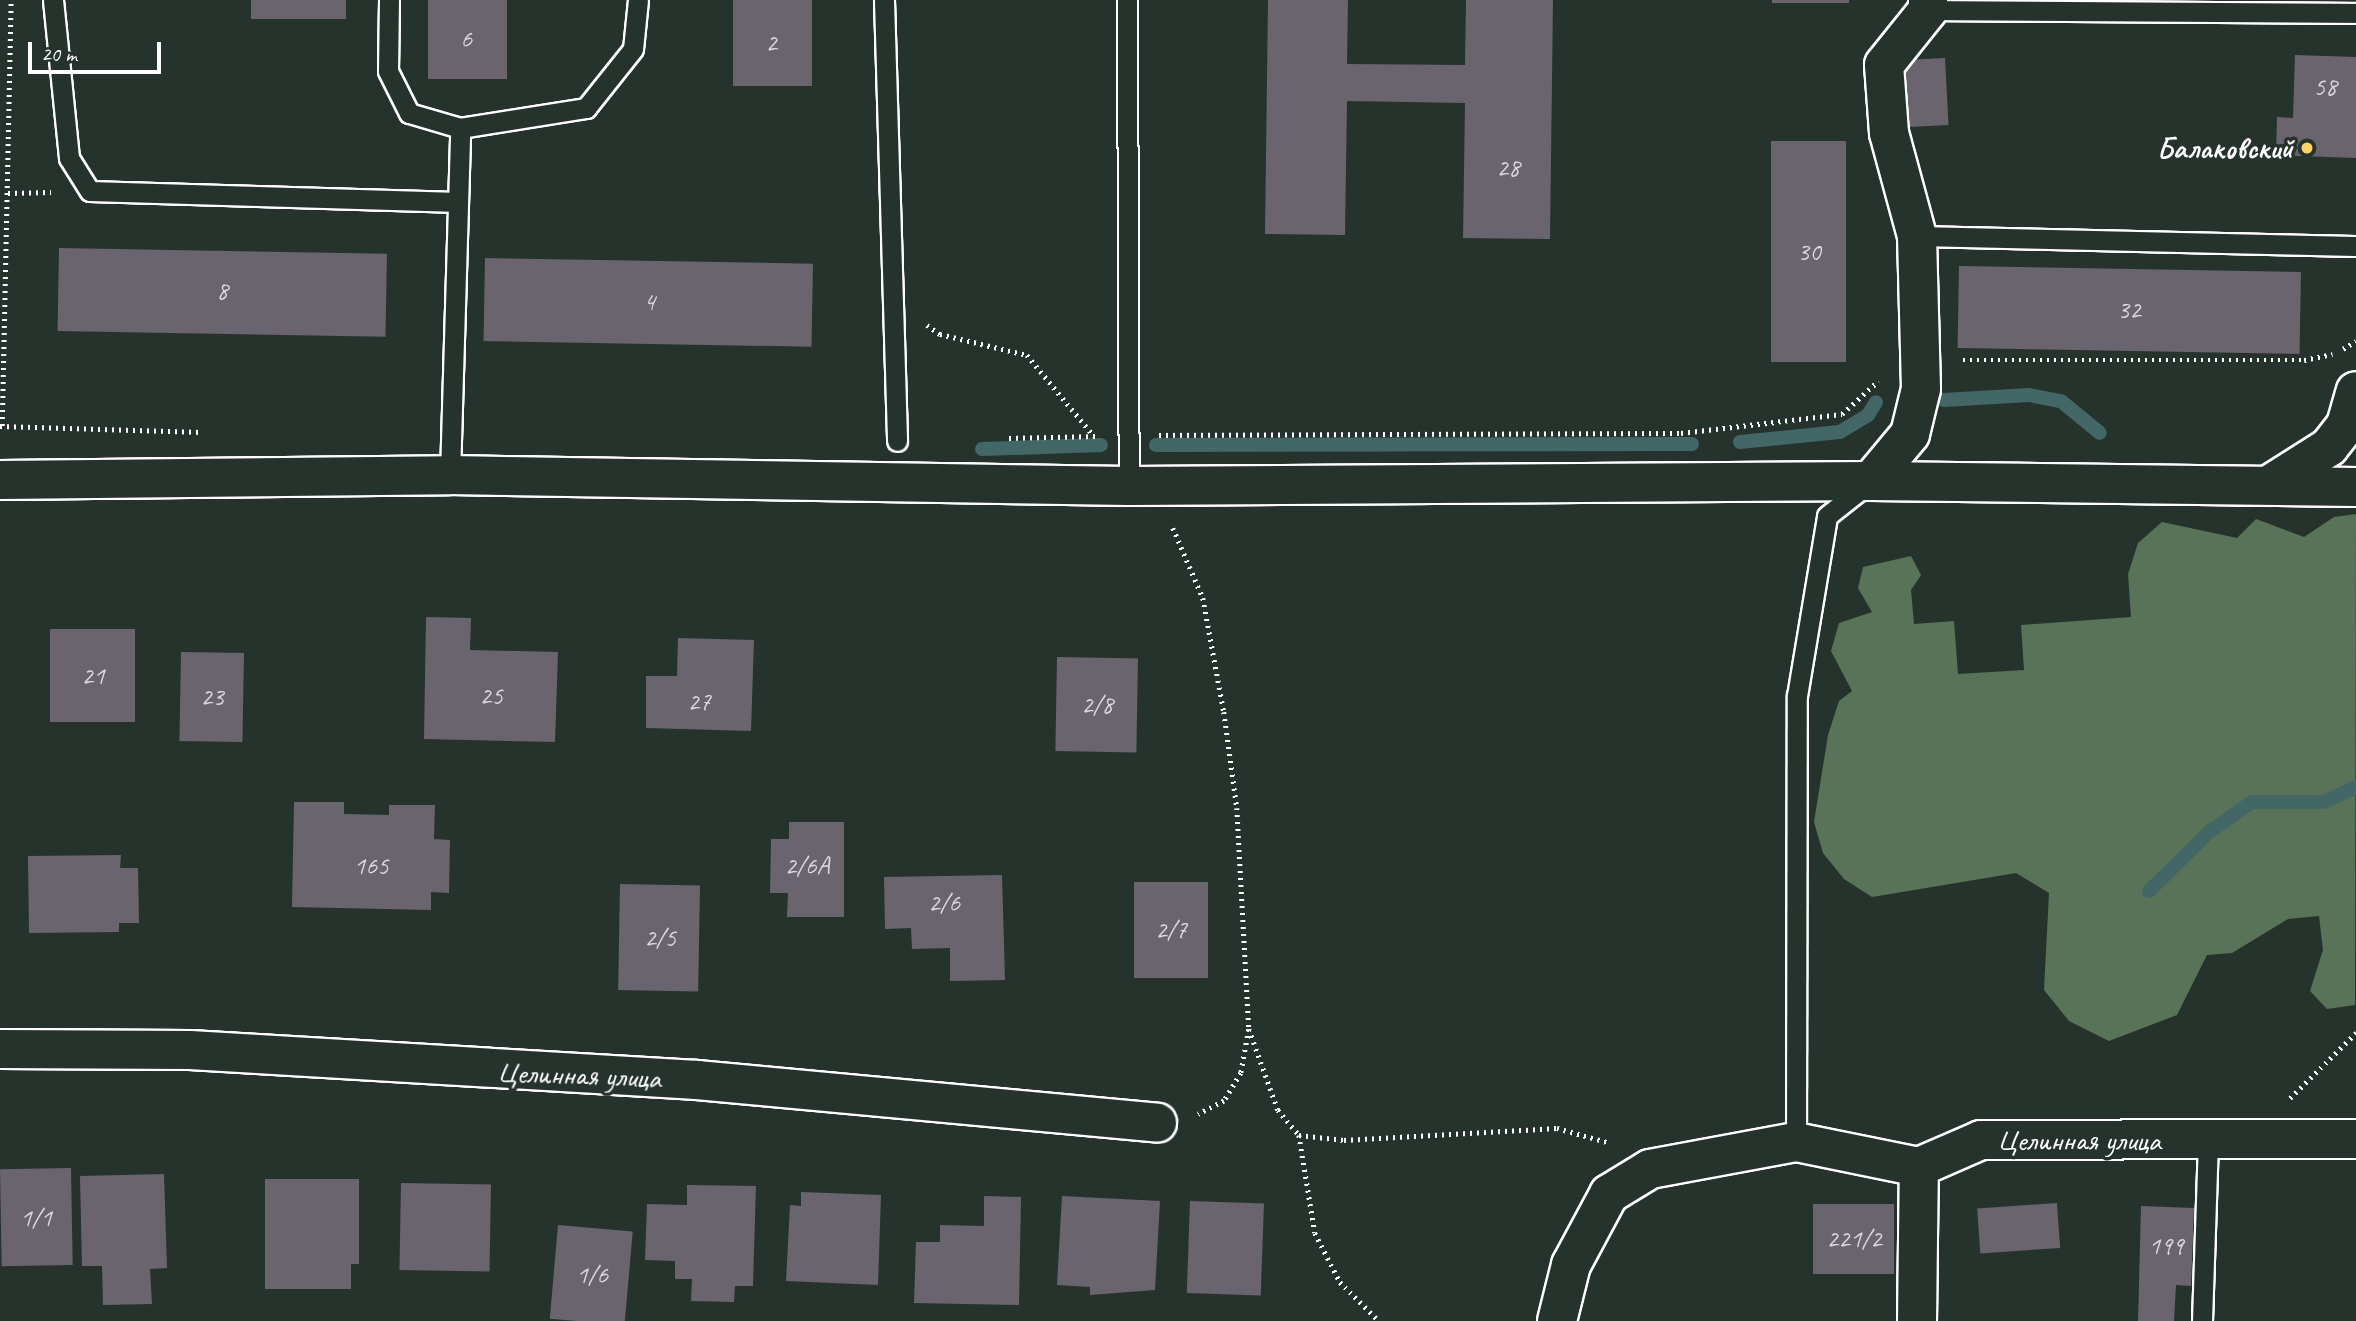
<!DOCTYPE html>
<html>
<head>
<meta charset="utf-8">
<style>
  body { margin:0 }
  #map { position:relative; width:2356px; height:1321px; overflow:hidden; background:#26332d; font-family:Caveat,sans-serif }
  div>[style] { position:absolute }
  .green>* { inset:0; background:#597358 }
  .stream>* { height:14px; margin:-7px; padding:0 7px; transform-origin:7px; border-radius:7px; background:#426766 }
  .building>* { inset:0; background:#6a646e; transform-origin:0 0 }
  .path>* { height:4.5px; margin-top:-2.25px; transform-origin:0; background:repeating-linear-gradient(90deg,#fff 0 2px,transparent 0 7px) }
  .roads { filter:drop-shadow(2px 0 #fff) drop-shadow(-2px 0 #fff) drop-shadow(0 2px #fff) drop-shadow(0 -2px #fff) }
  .service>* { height:19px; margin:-9.5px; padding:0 9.5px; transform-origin:9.5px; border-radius:9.5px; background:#26332d }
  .minor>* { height:38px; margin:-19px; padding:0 19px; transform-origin:19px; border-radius:19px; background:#26332d }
  .dots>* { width:19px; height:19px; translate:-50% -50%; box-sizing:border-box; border:4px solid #26332d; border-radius:50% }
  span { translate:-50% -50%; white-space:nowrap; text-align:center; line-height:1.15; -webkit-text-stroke:7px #26332d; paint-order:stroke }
  .number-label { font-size:26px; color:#dad8db }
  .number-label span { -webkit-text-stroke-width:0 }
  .poi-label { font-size:30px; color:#fff; font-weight:700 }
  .right { translate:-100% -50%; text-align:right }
  .street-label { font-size:30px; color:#fff }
  .scale { position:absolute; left:28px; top:42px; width:133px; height:32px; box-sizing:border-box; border:4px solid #fff; border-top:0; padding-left:9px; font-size:21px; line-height:24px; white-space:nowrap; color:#fff; -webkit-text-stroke:5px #26332d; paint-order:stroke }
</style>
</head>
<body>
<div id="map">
  <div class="green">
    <i style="clip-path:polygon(2356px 514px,2355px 1005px,2327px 1009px,2310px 991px,2323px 950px,2319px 916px,2288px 919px,2232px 953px,2207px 955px,2177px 1015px,2109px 1041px,2069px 1021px,2044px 990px,2049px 893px,2016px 873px,1872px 897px,1844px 879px,1823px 853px,1814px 822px,1828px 735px,1839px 701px,1852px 691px,1831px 651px,1839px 623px,1872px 612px,1858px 588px,1863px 567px,1911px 556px,1921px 575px,1911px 590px,1914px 624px,1954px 621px,1958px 674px,2024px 670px,2021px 625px,2131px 617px,2128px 574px,2138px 543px,2162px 522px,2237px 538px,2256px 519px,2304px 537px,2334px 517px)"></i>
  </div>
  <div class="stream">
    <i style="left:1944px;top:400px;width:85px;rotate:-3.4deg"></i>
    <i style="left:2029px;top:395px;width:33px;rotate:11deg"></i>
    <i style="left:2061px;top:401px;width:50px;rotate:39.4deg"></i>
    <i style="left:1740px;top:442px;width:100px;rotate:-5.7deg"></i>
    <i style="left:1840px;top:432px;width:33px;rotate:-31deg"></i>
    <i style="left:1868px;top:415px;width:15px;rotate:-58deg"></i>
    <i style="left:1156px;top:445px;width:536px;rotate:-0.11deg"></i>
    <i style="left:982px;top:449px;width:119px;rotate:-1.9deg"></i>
    <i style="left:2149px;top:891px;width:84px;rotate:-44.5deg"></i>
    <i style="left:2209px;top:832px;width:52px;rotate:-34.9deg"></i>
    <i style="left:2252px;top:802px;width:72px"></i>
    <i style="left:2324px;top:802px;width:35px;rotate:-25deg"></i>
  </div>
  <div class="building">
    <i style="left:251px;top:0;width:95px;height:19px"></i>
    <i style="left:428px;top:0;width:79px;height:79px"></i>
    <i style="left:733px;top:0;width:79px;height:86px"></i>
    <i style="clip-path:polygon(1268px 0,1348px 0,1347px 64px,1465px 65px,1466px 0,1553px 0,1550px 239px,1463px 238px,1465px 103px,1347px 101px,1345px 235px,1265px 234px)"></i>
    <i style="left:1772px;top:0;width:77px;height:3px"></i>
    <i style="clip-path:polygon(2295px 55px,2356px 57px,2356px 158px,2276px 155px,2277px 117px,2293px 118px)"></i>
    <i style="left:1945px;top:58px;width:67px;height:40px;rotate:87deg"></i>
    <i style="left:1771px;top:141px;width:75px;height:221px"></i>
    <i style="left:59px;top:248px;width:328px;height:83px;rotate:1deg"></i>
    <i style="left:485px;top:258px;width:328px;height:83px;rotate:1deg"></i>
    <i style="left:1959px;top:266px;width:342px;height:82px;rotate:1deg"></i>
    <i style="clip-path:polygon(426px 617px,471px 618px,470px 650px,558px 652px,555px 742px,424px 739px)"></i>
    <i style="left:50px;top:629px;width:85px;height:93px"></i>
    <i style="clip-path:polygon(678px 638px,754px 640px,751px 731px,646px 728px,646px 676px,677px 676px)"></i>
    <i style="left:181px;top:652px;width:63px;height:89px;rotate:1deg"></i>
    <i style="left:1057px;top:657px;width:81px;height:94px;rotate:1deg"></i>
    <i style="clip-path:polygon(294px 802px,344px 802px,344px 814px,389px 815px,389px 805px,435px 805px,434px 839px,450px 840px,449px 893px,431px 892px,431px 910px,292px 907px)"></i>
    <i style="clip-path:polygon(789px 822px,844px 822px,844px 917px,787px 917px,788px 893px,770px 893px,771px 839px,789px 839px)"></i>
    <i style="clip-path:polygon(121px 855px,120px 868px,138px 868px,139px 923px,119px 923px,119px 932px,29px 933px,28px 856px)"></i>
    <i style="clip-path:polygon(1002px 875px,1005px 980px,950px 981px,950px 948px,912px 949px,911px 928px,885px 929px,884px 877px)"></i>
    <i style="left:1134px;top:882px;width:74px;height:96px"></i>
    <i style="left:620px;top:884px;width:80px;height:106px;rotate:1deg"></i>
    <i style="left:71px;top:1168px;width:97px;height:71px;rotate:89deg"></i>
    <i style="clip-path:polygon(164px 1174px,167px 1268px,150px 1269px,152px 1304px,103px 1305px,102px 1266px,82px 1266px,80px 1176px)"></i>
    <i style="clip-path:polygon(265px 1179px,359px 1179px,359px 1264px,351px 1264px,351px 1289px,265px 1289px)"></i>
    <i style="left:401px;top:1183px;width:90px;height:87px;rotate:1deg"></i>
    <i style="clip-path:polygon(687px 1185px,756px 1186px,753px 1286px,735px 1286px,734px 1302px,691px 1301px,692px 1279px,675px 1279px,675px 1261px,645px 1260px,647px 1204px,687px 1205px)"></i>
    <i style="clip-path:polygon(801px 1192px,881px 1195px,878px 1285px,786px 1281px,790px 1205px,801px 1206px)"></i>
    <i style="clip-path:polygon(984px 1196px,1021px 1197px,1019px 1305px,914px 1303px,916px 1242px,940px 1242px,940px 1225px,984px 1226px)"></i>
    <i style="clip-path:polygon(1062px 1196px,1160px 1201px,1155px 1290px,1090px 1295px,1090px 1287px,1057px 1285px)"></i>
    <i style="left:1190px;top:1201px;width:74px;height:92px;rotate:2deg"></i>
    <i style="left:2057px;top:1203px;width:45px;height:80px;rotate:86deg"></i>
    <i style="left:1813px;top:1204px;width:81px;height:70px"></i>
    <i style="clip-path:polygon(2141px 1206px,2194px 1208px,2191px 1286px,2176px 1285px,2174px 1321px,2138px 1321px)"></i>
    <i style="left:558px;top:1225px;width:75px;height:94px;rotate:5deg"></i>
  </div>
  <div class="path">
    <i style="left:8px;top:193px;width:43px;rotate:-1.3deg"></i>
    <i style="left:927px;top:325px;width:16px;rotate:35deg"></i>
    <i style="left:940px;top:334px;width:89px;rotate:13.6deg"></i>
    <i style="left:1027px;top:355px;width:105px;rotate:50.4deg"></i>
    <i style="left:2343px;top:349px;width:15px;rotate:-32deg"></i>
    <i style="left:1963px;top:360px;width:341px"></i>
    <i style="left:2304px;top:360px;width:29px;rotate:-12deg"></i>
    <i style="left:0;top:426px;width:202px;rotate:1.7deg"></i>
    <i style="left:2px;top:426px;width:426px;rotate:-88.8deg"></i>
    <i style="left:1159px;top:435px;width:522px;rotate:-0.22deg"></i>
    <i style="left:1681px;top:433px;width:162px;rotate:-6.7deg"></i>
    <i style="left:1842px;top:414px;width:49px;rotate:-42.5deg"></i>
    <i style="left:1009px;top:438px;width:89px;rotate:-1.3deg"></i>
    <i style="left:1173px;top:528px;width:76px;rotate:66.8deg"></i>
    <i style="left:1203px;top:598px;width:116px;rotate:79.6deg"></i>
    <i style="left:1224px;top:712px;width:97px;rotate:82.3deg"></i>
    <i style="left:1237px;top:808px;width:221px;rotate:86.9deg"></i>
    <i style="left:1249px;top:1029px;width:45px;rotate:100.3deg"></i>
    <i style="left:1241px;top:1073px;width:33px;rotate:121deg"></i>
    <i style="left:1224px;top:1101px;width:29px;rotate:153deg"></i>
    <i style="left:1249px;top:1029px;width:86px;rotate:70.3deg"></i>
    <i style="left:1278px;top:1110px;width:33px;rotate:50deg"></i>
    <i style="left:1299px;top:1135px;width:99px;rotate:80.7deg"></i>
    <i style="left:1315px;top:1233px;width:55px;rotate:63deg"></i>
    <i style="left:1340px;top:1282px;width:55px;rotate:45deg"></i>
    <i style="left:2290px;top:1098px;width:93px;rotate:-44.6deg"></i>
    <i style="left:1299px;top:1135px;width:45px;rotate:6.3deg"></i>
    <i style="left:1344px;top:1140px;width:213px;rotate:-3.2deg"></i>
    <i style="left:1557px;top:1128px;width:55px;rotate:15.8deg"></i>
  </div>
  <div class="roads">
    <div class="service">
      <i style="left:53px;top:0;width:159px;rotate:84.2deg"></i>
      <i style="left:69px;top:158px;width:39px;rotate:58deg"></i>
      <i style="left:90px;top:191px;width:368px;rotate:1.7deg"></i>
      <i style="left:389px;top:0;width:71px;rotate:90.8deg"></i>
      <i style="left:388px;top:71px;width:47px;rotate:63.4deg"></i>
      <i style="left:409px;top:113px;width:53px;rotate:16.4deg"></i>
      <i style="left:460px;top:128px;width:128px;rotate:-9deg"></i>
      <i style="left:586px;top:108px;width:75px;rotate:-51.5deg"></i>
      <i style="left:633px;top:49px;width:49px;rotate:-84.2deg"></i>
      <i style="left:884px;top:0;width:441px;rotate:88.3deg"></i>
      <i style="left:1127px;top:0;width:486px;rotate:89.8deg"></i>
      <i style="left:1928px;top:10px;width:428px;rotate:0.4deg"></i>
      <i style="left:1917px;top:236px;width:439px;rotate:1.3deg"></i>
      <i style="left:450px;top:475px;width:347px;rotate:-88.3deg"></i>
      <i style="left:1796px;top:1142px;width:446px;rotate:-89.9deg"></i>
      <i style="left:1797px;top:696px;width:182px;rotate:-80.5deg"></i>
      <i style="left:1827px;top:516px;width:48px;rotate:-38.3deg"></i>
      <i style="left:2202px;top:1321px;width:181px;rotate:-88.1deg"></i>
    </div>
    <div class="minor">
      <i style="left:0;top:480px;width:450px;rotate:-0.6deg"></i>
      <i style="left:450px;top:475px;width:679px;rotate:0.93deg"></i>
      <i style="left:1129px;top:486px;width:742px;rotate:-0.39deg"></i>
      <i style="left:1871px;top:481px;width:485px;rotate:0.7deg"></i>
      <i style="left:1871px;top:481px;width:61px;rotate:-50.3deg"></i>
      <i style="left:1910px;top:434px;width:46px;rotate:-76.3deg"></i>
      <i style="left:1921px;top:389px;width:153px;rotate:-91.5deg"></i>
      <i style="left:1917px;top:236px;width:107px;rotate:-105.2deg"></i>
      <i style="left:1889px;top:133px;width:68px;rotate:-94.2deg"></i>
      <i style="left:1884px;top:65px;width:70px;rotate:-51.3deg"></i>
      <i style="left:1928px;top:10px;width:10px;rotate:-90deg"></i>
      <i style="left:2269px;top:485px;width:71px;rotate:-32.3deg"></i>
      <i style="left:2329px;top:447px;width:28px;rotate:-52deg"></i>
      <i style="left:2346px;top:425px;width:35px;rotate:-74deg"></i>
      <i style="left:0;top:1049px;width:190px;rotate:0.3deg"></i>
      <i style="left:190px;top:1050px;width:508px;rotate:3.39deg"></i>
      <i style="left:697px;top:1080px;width:462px;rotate:5.3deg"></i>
      <i style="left:1557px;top:1321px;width:58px;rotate:-76deg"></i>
      <i style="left:1571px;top:1265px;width:81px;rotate:-61.8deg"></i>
      <i style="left:1609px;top:1194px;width:48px;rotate:-31.4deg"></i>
      <i style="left:1650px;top:1169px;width:148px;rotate:-10.5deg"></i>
      <i style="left:1796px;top:1142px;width:126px;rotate:11.5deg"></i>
      <i style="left:1919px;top:1167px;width:68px;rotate:-23.5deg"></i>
      <i style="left:1981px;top:1140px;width:375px;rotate:-0.2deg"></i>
      <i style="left:1917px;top:1321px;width:154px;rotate:-89.3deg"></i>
    </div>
  </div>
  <div class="dots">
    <i style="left:2307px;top:148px;background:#ffd166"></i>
  </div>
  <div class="number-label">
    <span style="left:466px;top:39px">6</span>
    <span style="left:771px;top:43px">2</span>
    <span style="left:2325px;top:87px">58</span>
    <span style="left:1508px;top:168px">28</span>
    <span style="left:1809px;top:252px">30</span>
    <span style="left:222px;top:291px">8</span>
    <span style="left:649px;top:302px">4</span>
    <span style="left:2129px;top:310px">32</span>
    <span style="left:93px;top:676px">21</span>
    <span style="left:491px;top:696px">25</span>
    <span style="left:212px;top:697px">23</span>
    <span style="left:699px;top:702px">27</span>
    <span style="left:1097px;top:705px">2/8</span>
    <span style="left:371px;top:866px">165</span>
    <span style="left:807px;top:866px">2/6А</span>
    <span style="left:944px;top:903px">2/6</span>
    <span style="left:1171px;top:930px">2/7</span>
    <span style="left:660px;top:938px">2/5</span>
    <span style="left:36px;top:1218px">1/1</span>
    <span style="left:1854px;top:1239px">221/2</span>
    <span style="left:2166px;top:1246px">199</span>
    <span style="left:592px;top:1275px">1/6</span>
  </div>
  <div class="poi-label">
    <span class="right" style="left:2293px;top:148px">Балаковский</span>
  </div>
  <div class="street-label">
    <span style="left:579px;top:1075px;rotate:2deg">Целинная улица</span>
    <span style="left:2079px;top:1140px">Целинная улица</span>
  </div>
  <div class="scale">20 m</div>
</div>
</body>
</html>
